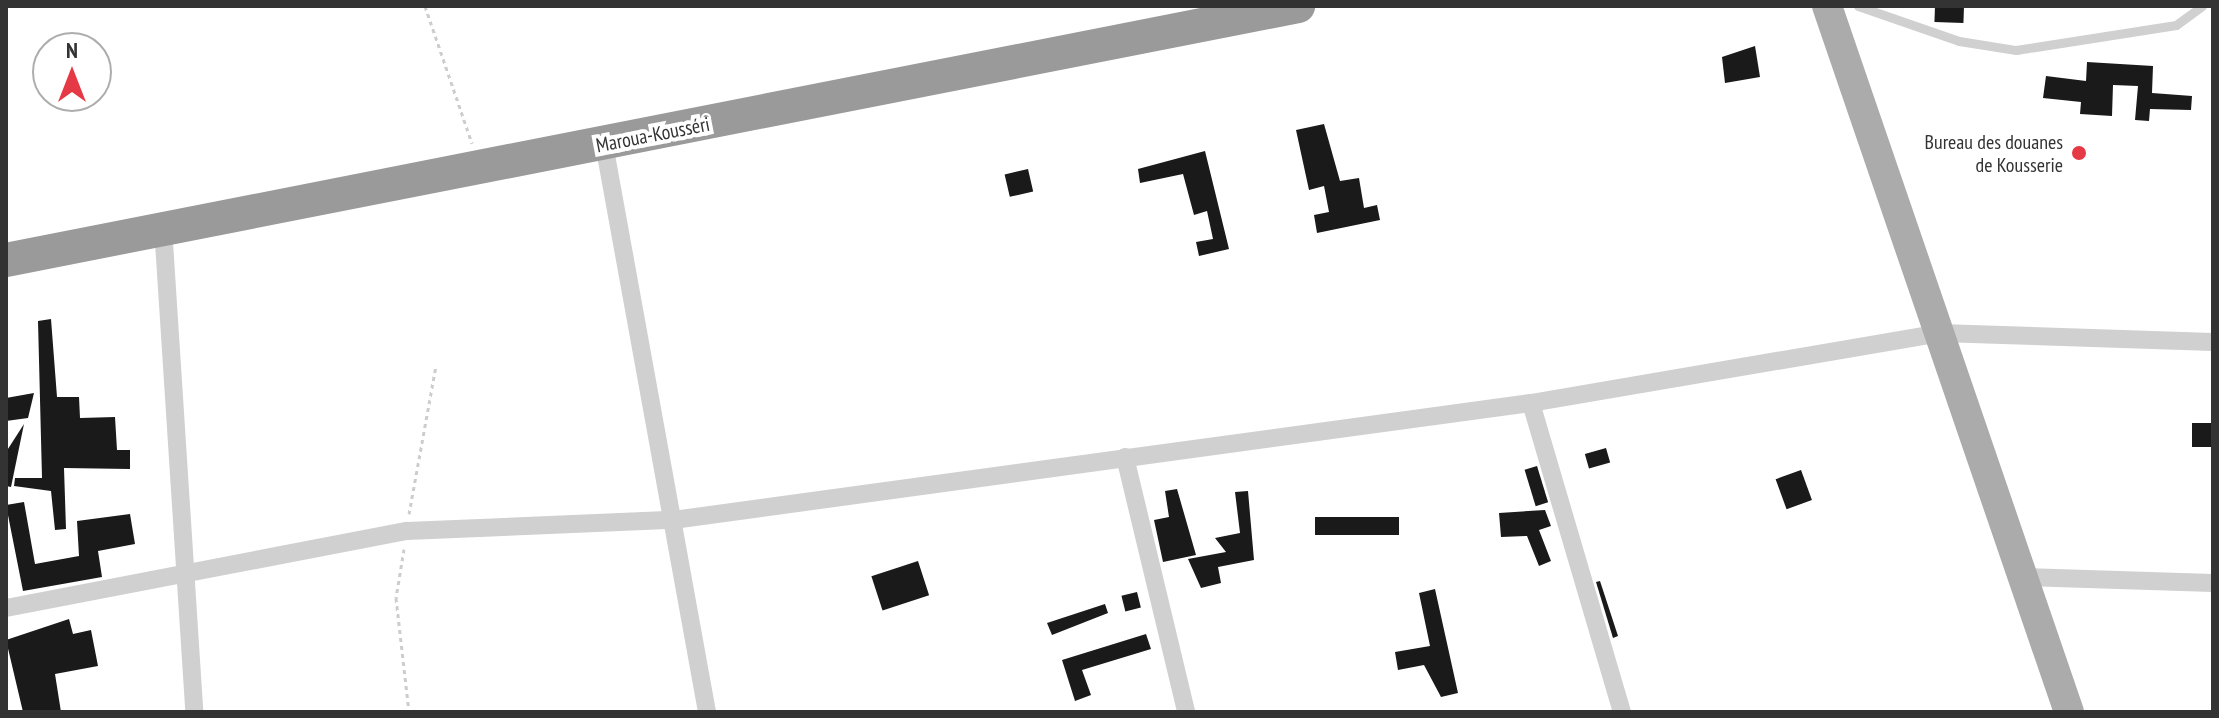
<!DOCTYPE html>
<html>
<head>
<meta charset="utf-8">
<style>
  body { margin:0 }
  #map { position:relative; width:2219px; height:718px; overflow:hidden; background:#fff; font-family:"PT Sans Narrow",sans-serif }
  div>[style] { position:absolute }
  .building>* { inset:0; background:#1a1a1a; transform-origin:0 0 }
  .path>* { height:3px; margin-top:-1.5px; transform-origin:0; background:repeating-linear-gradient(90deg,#cdcdcd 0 4px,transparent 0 8px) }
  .lane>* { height:9px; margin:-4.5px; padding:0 4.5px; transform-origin:4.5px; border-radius:4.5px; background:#d0d0d0 }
  .street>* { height:18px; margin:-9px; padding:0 9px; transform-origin:9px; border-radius:9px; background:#d0d0d0 }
  .primary>* { height:30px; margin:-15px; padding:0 15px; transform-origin:15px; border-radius:15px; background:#ababab }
  .highway>* { height:34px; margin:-17px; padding:0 17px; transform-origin:17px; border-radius:17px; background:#9a9a9a }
  .dots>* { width:22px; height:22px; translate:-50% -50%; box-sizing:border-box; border:4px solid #fff; border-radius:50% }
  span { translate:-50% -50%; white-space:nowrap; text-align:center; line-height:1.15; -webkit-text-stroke:8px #fff; paint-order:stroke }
  .street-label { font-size:20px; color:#333 }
  .poi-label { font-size:20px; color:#333 }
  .right { translate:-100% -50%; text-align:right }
  .frame { position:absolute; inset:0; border:8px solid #333; pointer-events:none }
  .north { position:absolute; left:32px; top:32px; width:80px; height:80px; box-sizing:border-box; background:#fff; border:2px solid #adadad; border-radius:50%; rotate:0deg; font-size:22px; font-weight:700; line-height:32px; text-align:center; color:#333 }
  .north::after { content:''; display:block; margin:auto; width:28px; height:36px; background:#e63946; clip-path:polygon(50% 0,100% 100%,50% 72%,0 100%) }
</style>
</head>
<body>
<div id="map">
  <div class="building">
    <i style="left:1935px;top:6px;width:29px;height:16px;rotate:2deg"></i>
    <i style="clip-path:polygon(1755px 46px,1760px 77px,1725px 83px,1722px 57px)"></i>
    <i style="clip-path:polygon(2087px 62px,2153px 66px,2152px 93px,2192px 96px,2191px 110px,2150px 109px,2149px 121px,2135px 120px,2138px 86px,2113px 85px,2112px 116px,2080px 114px,2081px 102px,2043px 98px,2046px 76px,2086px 81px)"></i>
    <i style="clip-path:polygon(1324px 124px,1340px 181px,1359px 178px,1364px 208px,1377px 205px,1380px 220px,1317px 233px,1314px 215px,1329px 212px,1324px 186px,1309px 190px,1296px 130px)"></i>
    <i style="clip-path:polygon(1205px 151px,1229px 249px,1199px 256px,1196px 242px,1213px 239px,1207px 211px,1194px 215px,1183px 174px,1140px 183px,1138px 169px)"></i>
    <i style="left:1028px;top:169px;width:23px;height:24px;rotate:77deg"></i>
    <i style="clip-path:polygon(51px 319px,57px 397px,79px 397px,80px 418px,115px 417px,117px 450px,130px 450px,130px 469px,64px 468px,66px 529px,55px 530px,51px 491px,14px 486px,15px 478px,42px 478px,38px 321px)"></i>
    <i style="clip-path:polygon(34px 393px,28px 418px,6px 421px,6px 398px)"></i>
    <i style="left:2192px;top:423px;width:21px;height:24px"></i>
    <i style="clip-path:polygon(24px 424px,11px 487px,6px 486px,6px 452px)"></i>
    <i style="left:1606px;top:448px;width:15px;height:22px;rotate:74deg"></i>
    <i style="left:1537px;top:466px;width:38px;height:13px;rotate:73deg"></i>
    <i style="left:1801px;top:470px;width:32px;height:27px;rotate:70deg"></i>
    <i style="clip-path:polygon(1177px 489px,1196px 555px,1163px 562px,1154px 520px,1169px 517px,1165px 491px)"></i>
    <i style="clip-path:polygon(1248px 491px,1254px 560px,1218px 567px,1221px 583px,1201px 588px,1188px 559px,1226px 552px,1215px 538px,1240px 533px,1235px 492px)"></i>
    <i style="clip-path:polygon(24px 502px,35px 564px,79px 556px,77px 521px,130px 514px,135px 544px,98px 551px,102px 577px,23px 591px,6px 505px)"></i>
    <i style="clip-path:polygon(1545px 510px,1551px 526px,1539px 530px,1551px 561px,1539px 566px,1527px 536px,1501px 537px,1499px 513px)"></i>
    <i style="left:1399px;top:517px;width:18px;height:84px;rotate:90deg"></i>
    <i style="left:918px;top:561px;width:36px;height:49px;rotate:72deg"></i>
    <i style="clip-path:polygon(1600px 581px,1618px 636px,1613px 638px,1596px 582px)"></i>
    <i style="clip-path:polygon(1435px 589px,1458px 693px,1441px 697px,1424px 665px,1398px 670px,1395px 652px,1430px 646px,1419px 593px)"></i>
    <i style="left:1137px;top:592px;width:16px;height:16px;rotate:76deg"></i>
    <i style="clip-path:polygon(1105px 604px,1108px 613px,1052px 635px,1047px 623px)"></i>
    <i style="clip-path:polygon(69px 619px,73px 634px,91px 630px,98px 666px,55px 674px,61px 712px,23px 712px,6px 640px)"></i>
    <i style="clip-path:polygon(1146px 634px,1151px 649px,1082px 670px,1091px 695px,1075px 701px,1062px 660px)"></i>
  </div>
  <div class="path">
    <i style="left:425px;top:6px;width:145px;rotate:71.1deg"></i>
    <i style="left:409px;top:514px;width:151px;rotate:-79.7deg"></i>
    <i style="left:404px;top:549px;width:50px;rotate:99.3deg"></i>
    <i style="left:396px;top:598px;width:115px;rotate:83.5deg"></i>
  </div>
  <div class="lane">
    <i style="left:1858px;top:6px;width:107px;rotate:19.1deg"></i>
    <i style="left:1959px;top:41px;width:58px;rotate:9deg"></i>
    <i style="left:2016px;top:50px;width:162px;rotate:-8.9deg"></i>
    <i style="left:2176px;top:25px;width:32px;rotate:-36deg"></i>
  </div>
  <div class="street">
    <i style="left:604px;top:144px;width:577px;rotate:79.72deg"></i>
    <i style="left:163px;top:227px;width:486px;rotate:86.3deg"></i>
    <i style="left:1531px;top:403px;width:322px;rotate:73.6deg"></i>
    <i style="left:1125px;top:457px;width:262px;rotate:76.5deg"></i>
    <i style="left:2022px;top:577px;width:191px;rotate:1.8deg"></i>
    <i style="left:6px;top:608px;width:408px;rotate:-10.9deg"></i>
    <i style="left:407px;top:531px;width:266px;rotate:-2.4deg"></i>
    <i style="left:673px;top:520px;width:866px;rotate:-7.77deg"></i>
    <i style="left:1531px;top:403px;width:415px;rotate:-9.7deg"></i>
    <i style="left:1940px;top:333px;width:273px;rotate:1.9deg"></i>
  </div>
  <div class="primary">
    <i style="left:1827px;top:6px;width:746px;rotate:71.08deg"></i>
  </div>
  <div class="highway">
    <i style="left:6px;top:260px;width:1317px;rotate:-11.12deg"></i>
  </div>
  <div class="dots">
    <i style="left:2079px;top:153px;background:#e63946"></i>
  </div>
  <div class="street-label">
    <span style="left:653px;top:135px;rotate:-11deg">Maroua-Kousséri</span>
  </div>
  <div class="poi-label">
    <span class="right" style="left:2063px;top:154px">Bureau des douanes<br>de Kousserie</span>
  </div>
  <div class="frame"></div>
  <div class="north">N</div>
</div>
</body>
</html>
